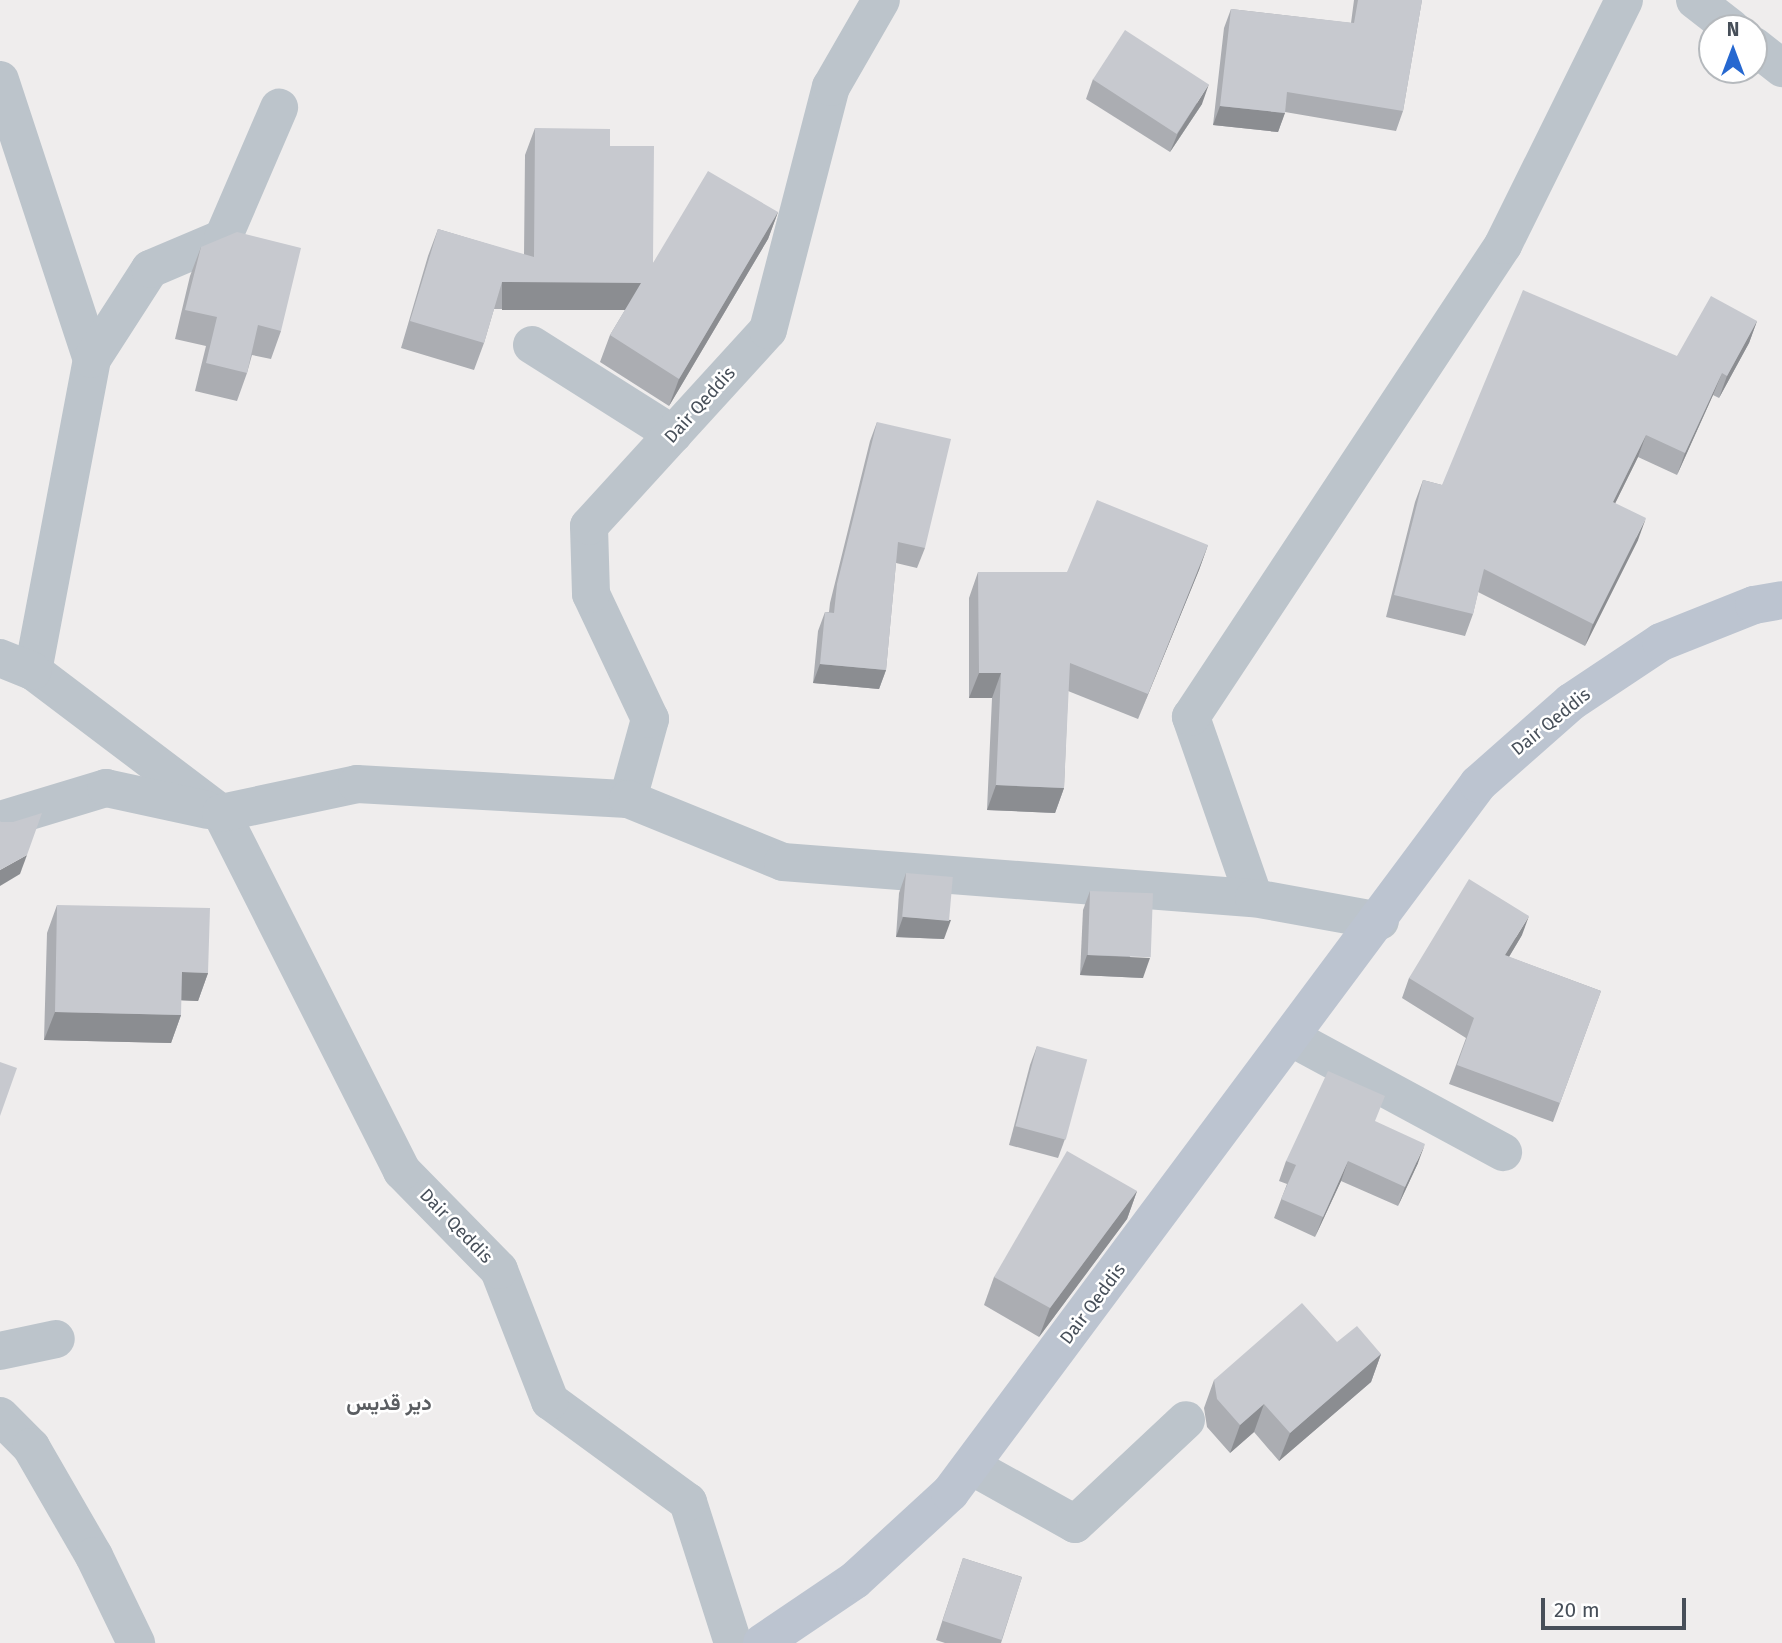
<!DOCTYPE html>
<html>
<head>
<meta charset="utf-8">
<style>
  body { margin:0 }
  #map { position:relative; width:1782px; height:1643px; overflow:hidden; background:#efeded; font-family:"Fira Sans",Vazirmatn,sans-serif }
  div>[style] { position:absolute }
  .street>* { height:38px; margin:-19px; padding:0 19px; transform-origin:19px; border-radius:19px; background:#bcc4cb }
  .secondary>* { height:38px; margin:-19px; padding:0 19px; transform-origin:19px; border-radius:19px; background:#bcc4d0 }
  .wall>* { inset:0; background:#abadb2 }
  .shaded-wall>* { inset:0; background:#8b8d91; transform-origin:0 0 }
  .building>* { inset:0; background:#c7c9cf; transform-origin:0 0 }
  span { translate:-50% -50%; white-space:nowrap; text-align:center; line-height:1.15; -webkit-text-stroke:5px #fff; paint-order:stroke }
  .street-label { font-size:18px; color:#474f59 }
  .quarter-label { font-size:21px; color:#5a5d61; font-weight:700 }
  .north { position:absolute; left:1698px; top:14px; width:70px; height:70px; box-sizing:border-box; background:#fff; border:2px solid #b5b9bd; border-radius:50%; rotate:0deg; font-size:19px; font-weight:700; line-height:28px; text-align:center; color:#474f59 }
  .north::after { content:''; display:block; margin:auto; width:24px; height:32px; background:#2668d0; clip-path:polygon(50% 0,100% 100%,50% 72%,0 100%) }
  .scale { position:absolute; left:1541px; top:1598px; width:145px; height:32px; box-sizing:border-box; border:4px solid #474f59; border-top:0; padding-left:9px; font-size:21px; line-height:24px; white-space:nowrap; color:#474f59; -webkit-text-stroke:5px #fff; paint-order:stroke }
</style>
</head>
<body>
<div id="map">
  <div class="street">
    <i style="left:1695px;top:0;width:46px;rotate:37.9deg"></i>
    <i style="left:1754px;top:46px;width:36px;rotate:38deg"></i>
    <i style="left:0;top:80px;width:294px;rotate:71.8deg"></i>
    <i style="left:92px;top:359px;width:318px;rotate:100.7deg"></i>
    <i style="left:33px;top:671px;width:236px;rotate:37.1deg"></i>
    <i style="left:532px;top:345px;width:167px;rotate:32.3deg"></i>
    <i style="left:92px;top:359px;width:107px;rotate:-57.2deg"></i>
    <i style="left:150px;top:269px;width:79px;rotate:-23deg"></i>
    <i style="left:223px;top:238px;width:142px;rotate:-66.7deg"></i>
    <i style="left:0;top:658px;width:35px;rotate:22deg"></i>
    <i style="left:628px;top:799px;width:83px;rotate:-74.6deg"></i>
    <i style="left:650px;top:719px;width:138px;rotate:-115.3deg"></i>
    <i style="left:591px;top:594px;width:68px;rotate:-91.7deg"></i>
    <i style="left:589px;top:526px;width:265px;rotate:-47.6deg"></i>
    <i style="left:768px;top:330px;width:251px;rotate:-75.5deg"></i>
    <i style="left:831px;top:87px;width:100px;rotate:-60.1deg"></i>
    <i style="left:0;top:820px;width:111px;rotate:-16.8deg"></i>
    <i style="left:106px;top:788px;width:104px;rotate:12.2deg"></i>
    <i style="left:1254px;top:898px;width:192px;rotate:-109.2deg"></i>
    <i style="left:1191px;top:717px;width:566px;rotate:-56.53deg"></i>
    <i style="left:1503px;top:245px;width:273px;rotate:-63.7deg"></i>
    <i style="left:1292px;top:1038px;width:240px;rotate:28.4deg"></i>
    <i style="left:0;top:1351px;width:57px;rotate:-12.1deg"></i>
    <i style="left:0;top:1416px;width:44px;rotate:45deg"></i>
    <i style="left:31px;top:1447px;width:126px;rotate:60deg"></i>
    <i style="left:94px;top:1556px;width:97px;rotate:64.2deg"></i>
    <i style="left:971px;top:1466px;width:119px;rotate:29.1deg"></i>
    <i style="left:1075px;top:1524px;width:152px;rotate:-43.1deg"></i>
    <i style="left:733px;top:1643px;width:148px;rotate:-107.7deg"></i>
    <i style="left:688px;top:1502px;width:171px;rotate:-143.8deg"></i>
    <i style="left:550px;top:1401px;width:141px;rotate:-111.3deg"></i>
    <i style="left:499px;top:1270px;width:139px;rotate:-134.4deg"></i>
    <i style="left:402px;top:1171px;width:401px;rotate:-116.8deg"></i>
    <i style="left:221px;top:813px;width:139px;rotate:-12deg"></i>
    <i style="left:357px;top:784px;width:271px;rotate:3.2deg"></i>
    <i style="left:628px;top:799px;width:167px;rotate:22.1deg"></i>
    <i style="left:783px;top:862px;width:472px;rotate:4.4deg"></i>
    <i style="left:1254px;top:898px;width:128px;rotate:10.3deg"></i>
  </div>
  <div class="secondary">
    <i style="left:762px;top:1643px;width:112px;rotate:-34.1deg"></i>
    <i style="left:855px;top:1580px;width:129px;rotate:-42.5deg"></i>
    <i style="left:950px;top:1493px;width:884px;rotate:-53.32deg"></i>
    <i style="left:1478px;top:784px;width:124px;rotate:-41.4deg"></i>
    <i style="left:1571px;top:702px;width:108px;rotate:-33.7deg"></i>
    <i style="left:1661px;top:642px;width:100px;rotate:-21.7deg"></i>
    <i style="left:1754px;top:605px;width:28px;rotate:-10deg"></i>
  </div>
  <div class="wall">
    <i style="clip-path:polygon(1354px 0,1422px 0,1403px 111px,1396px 131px,1285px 112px,1278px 132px,1213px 125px,1224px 28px,1231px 9px,1351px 23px)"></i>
    <i style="clip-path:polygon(1093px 79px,1202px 104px,1170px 152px,1086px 99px)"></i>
    <i style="clip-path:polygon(535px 128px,610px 146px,653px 263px,778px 212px,768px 239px,669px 406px,600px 362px,610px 335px,625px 310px,494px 309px,484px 343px,474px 370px,401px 348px,428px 256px,438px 229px,524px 255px,525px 155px)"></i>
    <i style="clip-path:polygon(201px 247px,281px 331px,271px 359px,252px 355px,247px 373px,237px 401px,195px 391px,206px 346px,175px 339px,190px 276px)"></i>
    <i style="clip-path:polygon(1757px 321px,1749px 343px,1719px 398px,1713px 395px,1677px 475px,1638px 457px,1615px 503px,1638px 540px,1585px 646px,1478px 592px,1473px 614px,1465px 636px,1386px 617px,1415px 502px,1423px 480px,1442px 485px,1677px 356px)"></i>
    <i style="clip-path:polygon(877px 422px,925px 548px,917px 568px,896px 563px,886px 670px,879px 689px,813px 683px,818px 631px,825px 612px,829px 612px,830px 603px,870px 441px)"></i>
    <i style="clip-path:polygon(1208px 545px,1199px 570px,1138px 719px,1068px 691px,1064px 788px,1055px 813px,987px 810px,992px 698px,969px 698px,969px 598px,978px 572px,1067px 572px)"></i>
    <i style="clip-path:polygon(906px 873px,944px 939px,896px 937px,899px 893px)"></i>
    <i style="clip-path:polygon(1090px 891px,1143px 978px,1080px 975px,1083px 910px)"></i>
    <i style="clip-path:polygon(57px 905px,208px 973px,198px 1001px,181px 1000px,181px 1015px,171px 1043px,44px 1040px,47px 933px)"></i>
    <i style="clip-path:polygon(1522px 935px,1509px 957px,1601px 991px,1553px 1122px,1449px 1084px,1466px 1038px,1402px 998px,1409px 978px)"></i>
    <i style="clip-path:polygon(1037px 1046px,1065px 1139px,1058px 1158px,1009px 1145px,1030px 1065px)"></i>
    <i style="clip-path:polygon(1376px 1122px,1418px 1163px,1398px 1206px,1341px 1181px,1315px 1237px,1274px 1218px,1287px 1184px,1279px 1181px,1286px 1161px)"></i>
    <i style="clip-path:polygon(1137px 1191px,1127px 1219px,1039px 1337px,984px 1305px,994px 1277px)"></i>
    <i style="clip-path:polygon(1337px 1342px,1381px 1354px,1371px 1382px,1279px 1461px,1254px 1432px,1230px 1453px,1207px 1427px,1204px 1408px,1214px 1380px)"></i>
    <i style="clip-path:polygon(963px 1558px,1022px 1577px,1001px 1643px,945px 1643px,936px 1640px)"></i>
  </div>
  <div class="shaded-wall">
    <i style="clip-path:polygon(1209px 84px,1202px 104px,1170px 152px,1178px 133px)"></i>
    <i style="clip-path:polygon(1220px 106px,1285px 113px,1278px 132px,1213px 125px)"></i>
    <i style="clip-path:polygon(778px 212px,768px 239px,669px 406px,679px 379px)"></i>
    <i style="left:502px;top:282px;width:139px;height:28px"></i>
    <i style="clip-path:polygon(1757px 321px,1749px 343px,1719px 398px,1727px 376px)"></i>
    <i style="clip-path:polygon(1722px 373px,1713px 395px,1677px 475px,1685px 453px)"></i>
    <i style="clip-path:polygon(1646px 435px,1638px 457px,1605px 524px,1613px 502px)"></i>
    <i style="clip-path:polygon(1646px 518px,1638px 540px,1585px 646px,1593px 624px)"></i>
    <i style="clip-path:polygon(1208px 545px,1199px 570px,1138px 719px,1148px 694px)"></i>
    <i style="clip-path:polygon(820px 664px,886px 670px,879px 689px,813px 683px)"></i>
    <i style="clip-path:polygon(979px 673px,1001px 673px,992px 698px,969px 698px)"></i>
    <i style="clip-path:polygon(996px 785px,1064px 788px,1055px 813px,987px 810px)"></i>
    <i style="clip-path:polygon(27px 855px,20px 874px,0 886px,0 870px)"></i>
    <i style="clip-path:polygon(1529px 916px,1522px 935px,1498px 975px,1505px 955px)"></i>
    <i style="clip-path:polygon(903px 917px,951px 920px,944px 939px,896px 937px)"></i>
    <i style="clip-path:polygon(1087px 955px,1150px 958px,1143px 978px,1080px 975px)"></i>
    <i style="clip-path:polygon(182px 972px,208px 973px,198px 1001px,172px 1000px)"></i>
    <i style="clip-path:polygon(55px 1012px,181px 1015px,171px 1043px,44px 1040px)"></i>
    <i style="clip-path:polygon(1425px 1144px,1418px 1163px,1398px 1206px,1405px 1187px)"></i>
    <i style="clip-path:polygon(1348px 1161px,1341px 1181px,1315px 1237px,1323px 1217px)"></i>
    <i style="clip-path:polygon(1137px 1191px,1127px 1219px,1039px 1337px,1050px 1308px)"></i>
    <i style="clip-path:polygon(1381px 1354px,1371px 1382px,1279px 1461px,1290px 1433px)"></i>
    <i style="clip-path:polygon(1264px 1404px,1254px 1432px,1230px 1453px,1240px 1425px)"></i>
  </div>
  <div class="building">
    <i style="clip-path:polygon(1358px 0,1422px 0,1403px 111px,1287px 92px,1285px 113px,1220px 106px,1231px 9px,1354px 23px)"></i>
    <i style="left:1125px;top:30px;width:100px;height:59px;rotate:33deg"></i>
    <i style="clip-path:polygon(535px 128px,610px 129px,610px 146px,654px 146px,653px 263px,708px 171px,778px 212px,679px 379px,610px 335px,641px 283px,502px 282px,484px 343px,410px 321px,438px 229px,534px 257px)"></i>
    <i style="clip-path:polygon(237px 232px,301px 248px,281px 331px,258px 325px,247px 373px,206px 363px,217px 317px,185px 310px,201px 247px)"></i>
    <i style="clip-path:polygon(1523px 290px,1677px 356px,1711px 296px,1757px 321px,1727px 376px,1722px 373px,1685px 453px,1646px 435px,1613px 502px,1646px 518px,1593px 624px,1484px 569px,1473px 614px,1394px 595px,1423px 480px,1442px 485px)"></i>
    <i style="clip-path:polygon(877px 422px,951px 439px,925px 548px,898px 542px,886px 670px,820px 664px,825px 612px,834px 613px,837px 584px)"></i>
    <i style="clip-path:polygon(1097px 500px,1208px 545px,1148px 694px,1070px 663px,1064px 788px,996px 785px,1001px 673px,979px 673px,978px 572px,1067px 572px)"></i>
    <i style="clip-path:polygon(42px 813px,27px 855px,0 870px,0 821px,1px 822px,13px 822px)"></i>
    <i style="left:906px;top:873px;width:47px;height:44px;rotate:5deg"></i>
    <i style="clip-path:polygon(1469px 879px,1529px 916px,1505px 955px,1601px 991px,1560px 1103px,1457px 1065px,1474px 1018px,1409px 978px)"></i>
    <i style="left:1090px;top:891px;width:63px;height:64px;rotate:2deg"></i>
    <i style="clip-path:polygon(57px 905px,210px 908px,208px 973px,182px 972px,181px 1015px,55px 1012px)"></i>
    <i style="left:1037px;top:1046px;width:52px;height:83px;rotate:15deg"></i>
    <i style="clip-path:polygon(0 1062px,17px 1068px,0 1116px)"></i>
    <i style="clip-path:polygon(1328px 1071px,1385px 1096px,1375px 1121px,1425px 1144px,1405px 1187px,1348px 1161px,1323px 1217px,1281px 1199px,1296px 1165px,1286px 1161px)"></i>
    <i style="clip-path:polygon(1067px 1151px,1137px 1191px,1050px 1308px,994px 1277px)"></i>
    <i style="clip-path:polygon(1302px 1303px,1337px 1342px,1357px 1326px,1381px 1354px,1290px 1433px,1264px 1404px,1240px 1425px,1217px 1399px,1214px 1380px)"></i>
    <i style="left:963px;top:1558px;width:62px;height:66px;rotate:18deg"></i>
  </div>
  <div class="street-label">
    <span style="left:700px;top:405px;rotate:-48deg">Dair Qeddis</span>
    <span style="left:1551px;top:722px;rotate:-39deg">Dair Qeddis</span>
    <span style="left:456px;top:1226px;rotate:46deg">Dair Qeddis</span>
    <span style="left:1093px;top:1304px;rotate:-53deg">Dair Qeddis</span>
  </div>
  <div class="quarter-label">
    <span style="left:389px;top:1403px">دير قديس</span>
  </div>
  <div class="north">N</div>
  <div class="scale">20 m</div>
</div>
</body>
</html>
